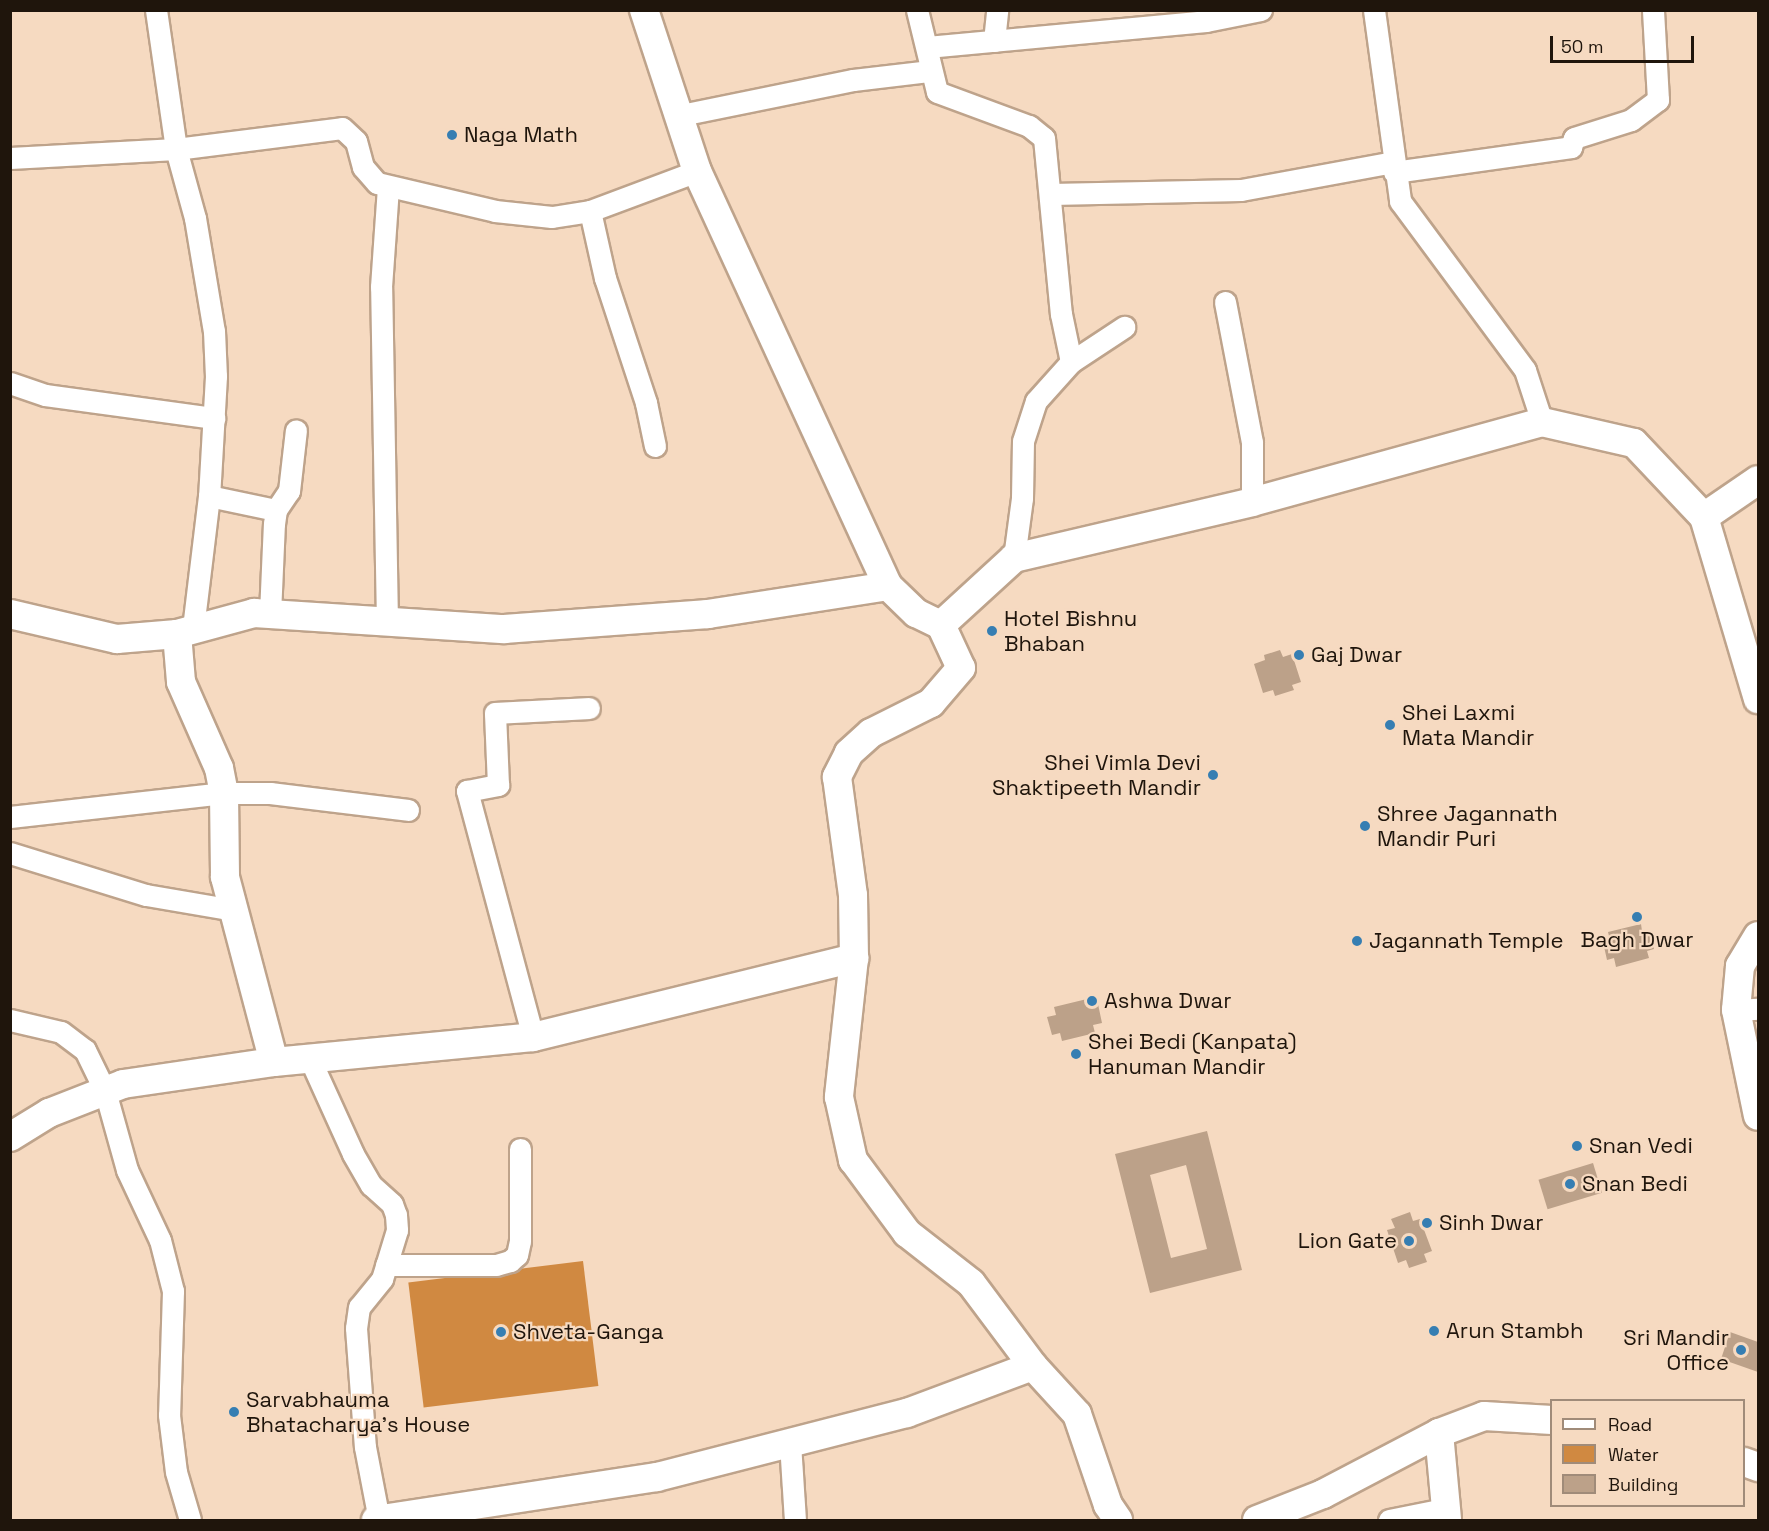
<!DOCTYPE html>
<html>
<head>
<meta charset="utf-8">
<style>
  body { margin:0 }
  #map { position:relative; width:1769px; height:1531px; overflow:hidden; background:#f6dac1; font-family:"Space Grotesk",sans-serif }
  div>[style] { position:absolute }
  .water>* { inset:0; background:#d08941; transform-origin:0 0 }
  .building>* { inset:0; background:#bca189; transform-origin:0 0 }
  .roads { filter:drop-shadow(2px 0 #bea38b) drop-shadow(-2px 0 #bea38b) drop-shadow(0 2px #bea38b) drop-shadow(0 -2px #bea38b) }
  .street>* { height:21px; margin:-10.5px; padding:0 10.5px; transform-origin:10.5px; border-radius:10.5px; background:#fff }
  .secondary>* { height:28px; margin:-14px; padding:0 14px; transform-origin:14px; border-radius:14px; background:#fff }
  .dots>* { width:16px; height:16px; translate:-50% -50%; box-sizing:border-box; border:3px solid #f6dac1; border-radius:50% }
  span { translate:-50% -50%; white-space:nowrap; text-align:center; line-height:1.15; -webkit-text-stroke:4.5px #f6dac1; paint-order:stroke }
  .poi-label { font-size:22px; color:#1f150c }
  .left { translate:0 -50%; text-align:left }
  .right { translate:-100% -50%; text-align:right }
  .frame { position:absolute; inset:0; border:12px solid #1f150c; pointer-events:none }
  .legend { position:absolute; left:1550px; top:1399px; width:195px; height:108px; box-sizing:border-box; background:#f6dac1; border:2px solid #a08b79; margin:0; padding:8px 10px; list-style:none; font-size:18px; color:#1f150c }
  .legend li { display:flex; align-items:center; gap:12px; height:30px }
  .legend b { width:30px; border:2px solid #a08b79 }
  .scale { position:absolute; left:1550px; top:36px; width:144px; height:27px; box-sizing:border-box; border:3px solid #1f150c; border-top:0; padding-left:8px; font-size:18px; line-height:21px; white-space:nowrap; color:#1f150c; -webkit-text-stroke:4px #f6dac1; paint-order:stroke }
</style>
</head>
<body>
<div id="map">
  <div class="water">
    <i style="left:583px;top:1261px;width:126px;height:176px;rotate:83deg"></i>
  </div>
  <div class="building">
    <i style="clip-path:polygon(1280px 650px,1283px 657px,1292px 654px,1301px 682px,1292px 685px,1294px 690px,1275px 696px,1273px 690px,1263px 693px,1254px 664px,1265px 660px,1264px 655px)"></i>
    <i style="clip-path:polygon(1641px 924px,1642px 931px,1649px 930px,1654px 949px,1647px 951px,1649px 958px,1616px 967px,1614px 958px,1607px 960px,1603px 942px,1610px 940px,1608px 932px)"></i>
    <i style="clip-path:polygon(1087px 999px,1089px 1007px,1098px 1004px,1102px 1023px,1093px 1025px,1095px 1033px,1062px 1041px,1060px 1033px,1052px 1035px,1047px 1017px,1056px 1015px,1054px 1007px)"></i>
    <i style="clip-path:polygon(evenodd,1207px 1131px,1242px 1270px,1150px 1293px,1115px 1154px,1207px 1131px,1186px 1165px,1207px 1249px,1171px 1258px,1150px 1175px,1186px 1165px)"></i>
    <i style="left:1593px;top:1163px;width:31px;height:57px;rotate:73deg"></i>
    <i style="clip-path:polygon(1410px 1212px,1413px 1221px,1420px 1219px,1432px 1251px,1424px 1254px,1427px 1262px,1409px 1268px,1406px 1260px,1398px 1263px,1387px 1230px,1395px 1228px,1391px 1219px)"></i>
    <i style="clip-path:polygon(1730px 1332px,1758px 1342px,1758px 1372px,1721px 1359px)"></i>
  </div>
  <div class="roads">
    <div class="street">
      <i style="left:156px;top:10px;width:140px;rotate:81.8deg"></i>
      <i style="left:176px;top:149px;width:167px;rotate:-7.2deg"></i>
      <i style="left:342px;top:128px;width:19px;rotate:43deg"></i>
      <i style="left:356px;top:141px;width:27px;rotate:75deg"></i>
      <i style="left:363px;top:167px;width:21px;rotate:49deg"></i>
      <i style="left:377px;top:183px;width:121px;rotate:13.3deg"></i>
      <i style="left:495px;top:211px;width:57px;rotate:6deg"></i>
      <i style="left:552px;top:217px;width:38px;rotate:-9deg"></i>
      <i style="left:590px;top:211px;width:114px;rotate:-20.5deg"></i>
      <i style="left:917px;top:10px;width:84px;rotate:76.3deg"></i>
      <i style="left:937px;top:92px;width:98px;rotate:20.3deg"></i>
      <i style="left:1029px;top:126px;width:19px;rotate:39deg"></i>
      <i style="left:1044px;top:138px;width:177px;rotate:84.5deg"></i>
      <i style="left:1061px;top:314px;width:49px;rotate:78.2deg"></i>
      <i style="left:1071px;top:362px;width:64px;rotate:-33.4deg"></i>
      <i style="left:1374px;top:10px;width:193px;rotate:82.2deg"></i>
      <i style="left:1400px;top:201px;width:210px;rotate:53.5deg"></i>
      <i style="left:1525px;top:370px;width:55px;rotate:71.9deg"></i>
      <i style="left:994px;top:41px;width:31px;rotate:-84deg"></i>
      <i style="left:927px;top:47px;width:280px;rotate:-5.3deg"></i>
      <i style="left:1206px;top:21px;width:56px;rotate:-11.3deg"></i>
      <i style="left:681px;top:115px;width:176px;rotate:-11.5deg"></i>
      <i style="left:853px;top:80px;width:78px;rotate:-6.7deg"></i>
      <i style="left:10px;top:158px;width:166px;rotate:-3.1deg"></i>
      <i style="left:176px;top:149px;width:72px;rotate:74.6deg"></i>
      <i style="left:195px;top:218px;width:115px;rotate:80.5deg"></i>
      <i style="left:214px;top:331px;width:45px;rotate:87.5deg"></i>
      <i style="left:216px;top:376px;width:120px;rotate:93.3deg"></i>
      <i style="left:209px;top:496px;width:134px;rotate:96.9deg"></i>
      <i style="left:1394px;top:172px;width:179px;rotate:-8deg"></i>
      <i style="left:1571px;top:147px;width:9px;rotate:-72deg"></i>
      <i style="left:1574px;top:138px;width:60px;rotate:-17.5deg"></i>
      <i style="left:1631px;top:120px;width:34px;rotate:-37deg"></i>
      <i style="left:1658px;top:100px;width:90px;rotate:-93.2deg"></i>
      <i style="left:1051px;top:194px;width:190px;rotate:-1.2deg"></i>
      <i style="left:1241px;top:190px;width:155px;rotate:-10.4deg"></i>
      <i style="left:590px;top:211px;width:69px;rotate:77.4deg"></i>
      <i style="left:605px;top:278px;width:132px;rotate:71.8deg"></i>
      <i style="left:646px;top:403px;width:44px;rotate:78.2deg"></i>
      <i style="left:1225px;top:302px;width:143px;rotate:79.1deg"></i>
      <i style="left:1252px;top:442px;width:60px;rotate:90deg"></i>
      <i style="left:10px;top:383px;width:37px;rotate:19deg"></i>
      <i style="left:45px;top:395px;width:171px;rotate:7.8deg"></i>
      <i style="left:209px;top:496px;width:68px;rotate:11.8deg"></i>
      <i style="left:1014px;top:558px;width:61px;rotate:-82.4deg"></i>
      <i style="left:1022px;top:498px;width:57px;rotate:-89deg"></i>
      <i style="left:1023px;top:441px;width:42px;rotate:-72deg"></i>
      <i style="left:1036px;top:401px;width:52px;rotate:-48.1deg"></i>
      <i style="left:270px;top:614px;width:90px;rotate:-87.5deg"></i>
      <i style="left:274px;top:524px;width:14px;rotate:-82deg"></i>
      <i style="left:276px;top:510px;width:23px;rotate:-56deg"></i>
      <i style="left:289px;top:491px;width:61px;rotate:-83.5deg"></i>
      <i style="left:387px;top:623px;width:336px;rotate:-91deg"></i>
      <i style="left:381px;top:287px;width:100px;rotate:-86deg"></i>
      <i style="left:10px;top:817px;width:215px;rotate:-6.4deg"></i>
      <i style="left:224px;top:793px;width:46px"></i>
      <i style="left:270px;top:793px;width:139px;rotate:7deg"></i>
      <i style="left:10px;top:853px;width:142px;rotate:17.2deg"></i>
      <i style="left:146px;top:895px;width:89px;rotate:9.7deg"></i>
      <i style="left:1736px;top:1010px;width:22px;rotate:-3deg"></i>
      <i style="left:10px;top:1020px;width:52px;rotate:13.2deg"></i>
      <i style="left:61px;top:1032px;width:30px;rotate:37deg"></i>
      <i style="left:85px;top:1050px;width:46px;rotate:64deg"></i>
      <i style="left:105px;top:1091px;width:82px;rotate:74.4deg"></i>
      <i style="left:127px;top:1170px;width:77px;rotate:64.8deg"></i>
      <i style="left:160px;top:1240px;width:53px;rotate:75.7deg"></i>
      <i style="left:173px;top:1291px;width:124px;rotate:91.8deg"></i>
      <i style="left:169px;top:1415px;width:57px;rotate:83deg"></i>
      <i style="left:176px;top:1472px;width:50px;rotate:73.7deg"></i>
      <i style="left:533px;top:1037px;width:255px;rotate:-105deg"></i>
      <i style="left:467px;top:791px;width:32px;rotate:-11deg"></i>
      <i style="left:498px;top:785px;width:72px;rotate:-92.4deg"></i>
      <i style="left:495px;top:713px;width:94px;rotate:-3deg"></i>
      <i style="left:310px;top:1059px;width:104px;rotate:65.6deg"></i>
      <i style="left:353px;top:1154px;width:36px;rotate:60deg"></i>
      <i style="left:371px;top:1185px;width:28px;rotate:42deg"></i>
      <i style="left:392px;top:1204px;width:12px;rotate:70deg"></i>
      <i style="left:396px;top:1215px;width:15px;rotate:86deg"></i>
      <i style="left:397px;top:1230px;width:51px;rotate:107deg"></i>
      <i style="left:382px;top:1279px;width:36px;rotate:129deg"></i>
      <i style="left:359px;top:1307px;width:21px;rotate:98deg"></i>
      <i style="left:356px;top:1328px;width:119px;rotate:85.7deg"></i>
      <i style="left:365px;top:1447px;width:74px;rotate:79.1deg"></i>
      <i style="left:386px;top:1265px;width:110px"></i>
      <i style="left:496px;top:1265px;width:15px;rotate:-16deg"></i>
      <i style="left:510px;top:1261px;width:9px;rotate:-41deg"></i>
      <i style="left:517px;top:1255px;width:14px;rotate:-78deg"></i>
      <i style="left:520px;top:1241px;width:92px;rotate:-90deg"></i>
      <i style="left:790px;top:1443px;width:77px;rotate:86.3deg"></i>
      <i style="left:1389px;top:1520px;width:56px;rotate:-11.3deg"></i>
    </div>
    <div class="secondary">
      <i style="left:644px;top:10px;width:169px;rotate:71.8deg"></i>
      <i style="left:697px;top:171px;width:457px;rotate:65.3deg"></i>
      <i style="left:888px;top:586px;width:39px;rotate:44deg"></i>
      <i style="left:916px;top:613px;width:28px;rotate:26deg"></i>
      <i style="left:941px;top:625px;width:47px;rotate:65.1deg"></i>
      <i style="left:961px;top:668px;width:46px;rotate:130.6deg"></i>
      <i style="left:931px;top:703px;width:67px;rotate:153.4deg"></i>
      <i style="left:871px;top:733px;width:30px;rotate:138deg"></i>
      <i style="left:849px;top:753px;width:27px;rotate:117deg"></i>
      <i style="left:837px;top:777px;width:119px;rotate:82.3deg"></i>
      <i style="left:853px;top:895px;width:63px;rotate:89.1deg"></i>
      <i style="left:854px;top:958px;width:140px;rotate:96.2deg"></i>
      <i style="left:839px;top:1097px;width:65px;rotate:77.5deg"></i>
      <i style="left:853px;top:1160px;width:91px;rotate:53.5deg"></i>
      <i style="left:907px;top:1233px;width:81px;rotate:38deg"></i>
      <i style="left:971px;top:1283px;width:104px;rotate:53.2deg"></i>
      <i style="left:1033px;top:1366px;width:65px;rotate:47.5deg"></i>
      <i style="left:1077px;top:1414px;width:96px;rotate:71.2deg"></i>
      <i style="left:1108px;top:1505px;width:18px;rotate:56deg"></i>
      <i style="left:1704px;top:517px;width:65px;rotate:-34.4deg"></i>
      <i style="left:10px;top:614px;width:110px;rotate:13.2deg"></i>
      <i style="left:117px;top:639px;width:60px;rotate:-4.8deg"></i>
      <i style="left:177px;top:634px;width:80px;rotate:-15.3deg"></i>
      <i style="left:254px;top:613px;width:251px;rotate:3.7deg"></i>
      <i style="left:504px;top:629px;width:205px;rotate:-4.2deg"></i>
      <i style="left:708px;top:614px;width:182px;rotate:-8.8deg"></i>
      <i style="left:941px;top:625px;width:99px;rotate:-42.5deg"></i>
      <i style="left:1014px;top:558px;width:244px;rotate:-13.2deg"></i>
      <i style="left:1252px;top:502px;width:301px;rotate:-15.4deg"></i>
      <i style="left:1542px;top:422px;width:94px;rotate:12.9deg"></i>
      <i style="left:1634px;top:443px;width:102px;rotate:46.6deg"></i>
      <i style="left:1704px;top:517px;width:190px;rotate:73.5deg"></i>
      <i style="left:177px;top:634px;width:48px;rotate:85.2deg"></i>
      <i style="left:181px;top:682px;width:94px;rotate:66.2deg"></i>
      <i style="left:219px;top:768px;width:25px;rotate:79deg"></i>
      <i style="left:224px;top:793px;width:84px;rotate:89.3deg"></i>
      <i style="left:225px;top:877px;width:191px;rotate:75.2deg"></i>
      <i style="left:1758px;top:936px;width:35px;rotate:121deg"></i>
      <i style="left:1740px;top:966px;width:44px;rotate:95.2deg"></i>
      <i style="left:1736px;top:1010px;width:108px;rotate:78.3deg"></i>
      <i style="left:10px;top:1137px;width:46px;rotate:-31.6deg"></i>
      <i style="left:49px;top:1113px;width:79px;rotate:-21.4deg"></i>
      <i style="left:123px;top:1084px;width:153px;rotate:-8.3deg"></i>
      <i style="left:274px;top:1062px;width:260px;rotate:-5.5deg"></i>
      <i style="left:533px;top:1037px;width:331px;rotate:-13.8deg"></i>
      <i style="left:1439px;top:1433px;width:87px;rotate:84.7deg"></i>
      <i style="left:1744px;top:1462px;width:15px;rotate:20deg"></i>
      <i style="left:376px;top:1520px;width:284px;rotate:-8.7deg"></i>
      <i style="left:657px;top:1477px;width:258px;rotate:-14.4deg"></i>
      <i style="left:907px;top:1413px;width:134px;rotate:-20.5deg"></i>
      <i style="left:1257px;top:1520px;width:71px;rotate:-21.5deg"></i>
      <i style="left:1323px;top:1494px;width:131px;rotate:-27.7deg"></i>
      <i style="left:1439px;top:1433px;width:48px;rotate:-20.7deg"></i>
      <i style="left:1484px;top:1416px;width:68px;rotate:3.4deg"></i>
    </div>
  </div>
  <div class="dots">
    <i style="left:452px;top:135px;background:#367eb2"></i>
    <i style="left:992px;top:631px;background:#367eb2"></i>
    <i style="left:1299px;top:655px;background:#367eb2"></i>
    <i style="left:1390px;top:725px;background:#367eb2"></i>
    <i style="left:1213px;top:775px;background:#367eb2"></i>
    <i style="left:1365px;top:826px;background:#367eb2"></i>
    <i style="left:1637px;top:917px;background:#367eb2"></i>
    <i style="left:1357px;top:941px;background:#367eb2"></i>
    <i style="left:1092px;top:1001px;background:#367eb2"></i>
    <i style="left:1076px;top:1054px;background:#367eb2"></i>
    <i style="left:1577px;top:1146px;background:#367eb2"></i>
    <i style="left:1570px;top:1184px;background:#367eb2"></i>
    <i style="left:1427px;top:1223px;background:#367eb2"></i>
    <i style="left:1409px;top:1241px;background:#367eb2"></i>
    <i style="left:1434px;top:1331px;background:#367eb2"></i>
    <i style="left:501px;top:1332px;background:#367eb2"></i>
    <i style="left:1741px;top:1350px;background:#367eb2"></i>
    <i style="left:234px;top:1412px;background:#367eb2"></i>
  </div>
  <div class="poi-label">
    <span class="left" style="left:464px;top:135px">Naga Math</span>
    <span class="left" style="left:1004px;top:631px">Hotel Bishnu<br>Bhaban</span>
    <span class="left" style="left:1311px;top:655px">Gaj Dwar</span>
    <span class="left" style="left:1402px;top:725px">Shei Laxmi<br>Mata Mandir</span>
    <span class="right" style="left:1201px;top:775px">Shei Vimla Devi<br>Shaktipeeth Mandir</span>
    <span class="left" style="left:1377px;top:826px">Shree Jagannath<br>Mandir Puri</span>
    <span style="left:1637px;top:940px">Bagh Dwar</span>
    <span class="left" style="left:1369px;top:941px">Jagannath Temple</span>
    <span class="left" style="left:1104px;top:1001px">Ashwa Dwar</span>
    <span class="left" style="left:1088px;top:1054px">Shei Bedi (Kanpata)<br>Hanuman Mandir</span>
    <span class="left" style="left:1589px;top:1146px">Snan Vedi</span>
    <span class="left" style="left:1582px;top:1184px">Snan Bedi</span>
    <span class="left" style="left:1439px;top:1223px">Sinh Dwar</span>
    <span class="right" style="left:1397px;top:1241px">Lion Gate</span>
    <span class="left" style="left:1446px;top:1331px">Arun Stambh</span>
    <span class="left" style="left:513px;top:1332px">Shveta-Ganga</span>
    <span class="right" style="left:1729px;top:1350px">Sri Mandir<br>Office</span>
    <span class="left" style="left:246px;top:1412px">Sarvabhauma<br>Bhatacharya's House</span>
  </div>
  <div class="frame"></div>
  <ul class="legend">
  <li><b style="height:8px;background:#fff"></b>Road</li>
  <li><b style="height:16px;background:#d08941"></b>Water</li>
  <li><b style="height:16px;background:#bca189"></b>Building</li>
  </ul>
  <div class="scale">50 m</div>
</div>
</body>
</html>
